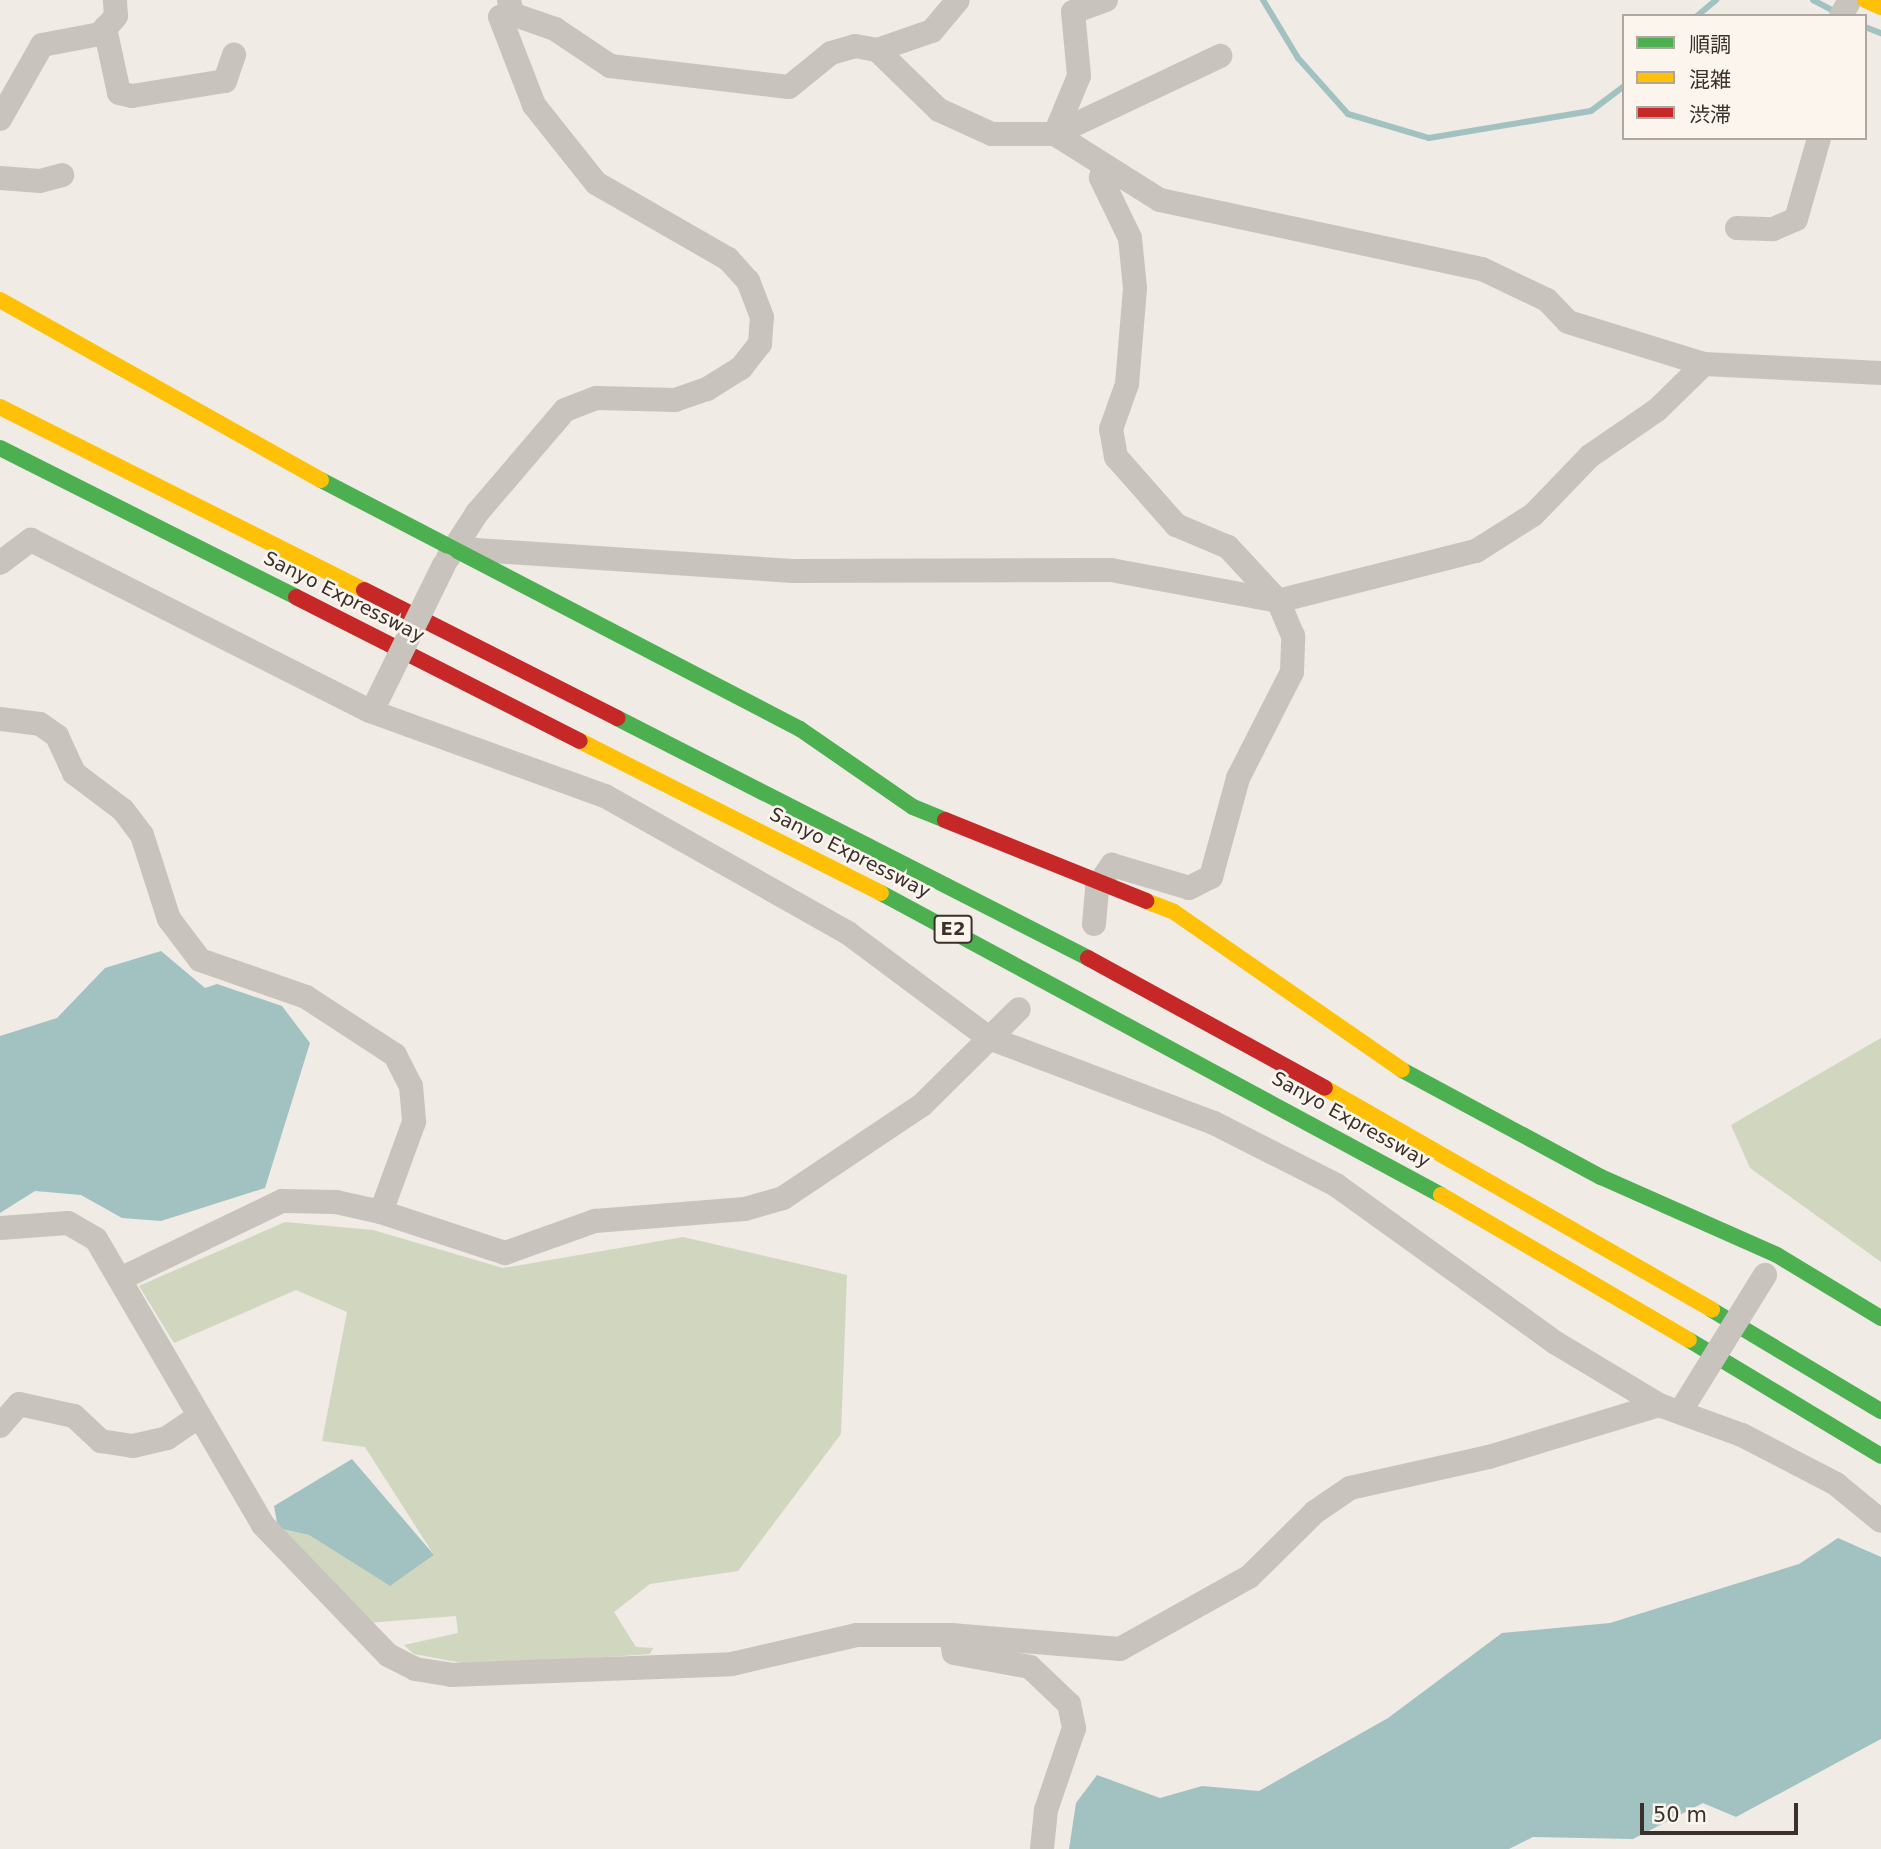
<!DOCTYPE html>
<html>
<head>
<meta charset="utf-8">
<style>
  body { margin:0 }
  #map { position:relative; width:1881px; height:1849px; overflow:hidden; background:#f0ebe5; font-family:"DejaVu Sans","Noto Sans JP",sans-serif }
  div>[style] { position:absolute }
  .green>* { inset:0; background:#d1d6bf }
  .water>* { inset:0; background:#a1c2c1 }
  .stream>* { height:6px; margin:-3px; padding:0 3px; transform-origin:3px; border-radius:3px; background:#a1c2c1 }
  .street>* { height:24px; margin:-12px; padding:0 12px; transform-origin:12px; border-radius:12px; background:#c9c3be }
  .fast>* { height:16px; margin:-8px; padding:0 8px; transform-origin:8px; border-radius:8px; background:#4caf50 }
  .slow>* { height:16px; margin:-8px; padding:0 8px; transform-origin:8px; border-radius:8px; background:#ffc107 }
  .jam>* { height:16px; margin:-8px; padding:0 8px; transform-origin:8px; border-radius:8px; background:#c62828 }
  .street-bridge>* { height:24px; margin:-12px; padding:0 12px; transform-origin:12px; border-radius:12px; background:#c9c3be }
  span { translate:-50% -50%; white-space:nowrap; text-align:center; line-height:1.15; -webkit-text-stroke:5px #fbf5ee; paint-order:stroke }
  .shield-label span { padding:2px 5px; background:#fbf5ee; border:2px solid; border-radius:5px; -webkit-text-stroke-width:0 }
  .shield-label { font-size:18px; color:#3b302b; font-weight:700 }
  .street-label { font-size:19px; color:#3b302b }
  .legend { position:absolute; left:1622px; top:14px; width:245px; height:126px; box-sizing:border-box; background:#fbf5ee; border:2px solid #aea6a0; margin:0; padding:9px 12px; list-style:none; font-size:21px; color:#3b302b }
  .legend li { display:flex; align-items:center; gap:14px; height:35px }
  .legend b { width:35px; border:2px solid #aea6a0 }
  .scale { position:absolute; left:1640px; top:1803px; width:158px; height:32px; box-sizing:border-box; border:4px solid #3b302b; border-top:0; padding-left:9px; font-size:21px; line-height:24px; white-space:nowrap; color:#3b302b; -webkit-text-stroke:5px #fbf5ee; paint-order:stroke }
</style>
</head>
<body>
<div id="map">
  <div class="green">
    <i style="clip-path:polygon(1881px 1038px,1881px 1262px,1750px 1168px,1731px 1125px)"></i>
    <i style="clip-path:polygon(285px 1222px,373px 1230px,503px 1268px,683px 1237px,847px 1275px,841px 1434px,738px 1571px,650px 1584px,614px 1612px,636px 1647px,653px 1648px,650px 1654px,478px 1666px,414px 1654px,404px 1645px,458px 1633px,456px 1616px,368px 1623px,278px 1528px,309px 1535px,390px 1586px,434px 1555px,365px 1447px,322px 1441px,347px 1312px,296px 1290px,174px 1343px,139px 1286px)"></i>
  </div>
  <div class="water">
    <i style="clip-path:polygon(161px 951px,205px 988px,217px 984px,282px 1006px,310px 1043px,265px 1188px,161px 1221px,122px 1218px,81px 1195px,35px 1191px,0 1213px,0 1036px,57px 1018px,105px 968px)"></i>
    <i style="clip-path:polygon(352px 1459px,434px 1555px,390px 1586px,309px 1535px,278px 1528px,274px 1506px)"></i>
    <i style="clip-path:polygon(1838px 1538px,1881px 1557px,1881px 1739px,1736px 1817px,1703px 1803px,1633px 1839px,1533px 1837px,1509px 1849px,1069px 1849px,1076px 1803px,1097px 1775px,1160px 1798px,1202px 1786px,1259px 1791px,1388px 1718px,1502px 1633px,1610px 1623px,1799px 1564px)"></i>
  </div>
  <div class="stream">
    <i style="left:1263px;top:0;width:68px;rotate:58.9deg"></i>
    <i style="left:1298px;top:58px;width:75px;rotate:48.2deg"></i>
    <i style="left:1348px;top:114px;width:84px;rotate:16.5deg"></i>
    <i style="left:1429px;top:138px;width:164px;rotate:-9.5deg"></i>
    <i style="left:1591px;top:111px;width:41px;rotate:-37.1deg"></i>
    <i style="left:1813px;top:0;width:26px;rotate:28deg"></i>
    <i style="left:1697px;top:16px;width:25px;rotate:-40deg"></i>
    <i style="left:1865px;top:27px;width:17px;rotate:21deg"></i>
  </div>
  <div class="street">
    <i style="left:509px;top:0;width:14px;rotate:78deg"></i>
    <i style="left:512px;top:14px;width:46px;rotate:19.2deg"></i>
    <i style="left:555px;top:29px;width:66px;rotate:33.9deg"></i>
    <i style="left:610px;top:66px;width:180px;rotate:6.7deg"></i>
    <i style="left:789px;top:87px;width:54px;rotate:-39deg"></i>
    <i style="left:831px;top:53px;width:25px;rotate:-16deg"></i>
    <i style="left:855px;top:46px;width:22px;rotate:10deg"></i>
    <i style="left:877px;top:50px;width:86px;rotate:44.1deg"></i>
    <i style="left:939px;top:110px;width:58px;rotate:24.4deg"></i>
    <i style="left:992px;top:134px;width:63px"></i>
    <i style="left:1055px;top:134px;width:124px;rotate:32.2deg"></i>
    <i style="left:1160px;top:200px;width:329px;rotate:12.1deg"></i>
    <i style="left:1482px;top:269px;width:72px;rotate:25.5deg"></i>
    <i style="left:1547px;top:300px;width:30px;rotate:46deg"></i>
    <i style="left:1568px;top:322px;width:142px;rotate:17.2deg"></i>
    <i style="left:1106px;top:0;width:35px;rotate:160deg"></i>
    <i style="left:1073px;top:12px;width:64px;rotate:84.6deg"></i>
    <i style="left:1079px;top:76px;width:63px;rotate:112.5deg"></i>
    <i style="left:1055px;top:134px;width:183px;rotate:-25.3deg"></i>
    <i style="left:1841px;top:16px;width:18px;rotate:-61deg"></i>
    <i style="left:105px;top:28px;width:66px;rotate:77.8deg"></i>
    <i style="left:119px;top:93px;width:13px;rotate:13deg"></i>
    <i style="left:132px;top:96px;width:94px;rotate:-9.2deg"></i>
    <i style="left:225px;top:81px;width:28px;rotate:-71deg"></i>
    <i style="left:877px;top:50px;width:58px;rotate:-19.1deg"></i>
    <i style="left:932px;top:31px;width:40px;rotate:-50deg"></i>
    <i style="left:0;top:119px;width:85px;rotate:-60.4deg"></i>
    <i style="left:42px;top:45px;width:59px;rotate:-10.7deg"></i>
    <i style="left:100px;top:34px;width:24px;rotate:-48deg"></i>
    <i style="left:116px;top:16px;width:16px;rotate:-94deg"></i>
    <i style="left:0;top:178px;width:40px;rotate:4.3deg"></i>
    <i style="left:40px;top:181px;width:23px;rotate:-15deg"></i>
    <i style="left:1737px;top:228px;width:36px;rotate:2deg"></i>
    <i style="left:1773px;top:229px;width:25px;rotate:-23deg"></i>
    <i style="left:1796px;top:219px;width:84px;rotate:-74.1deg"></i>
    <i style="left:462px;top:549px;width:331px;rotate:3.8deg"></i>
    <i style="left:792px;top:571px;width:319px;rotate:-0.2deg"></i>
    <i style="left:1111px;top:570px;width:170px;rotate:10.5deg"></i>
    <i style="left:1278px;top:601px;width:204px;rotate:-14.2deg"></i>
    <i style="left:1476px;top:551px;width:67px;rotate:-32.3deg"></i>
    <i style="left:1533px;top:515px;width:82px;rotate:-46deg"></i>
    <i style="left:1590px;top:456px;width:81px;rotate:-34.5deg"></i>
    <i style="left:1657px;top:410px;width:66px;rotate:-44.4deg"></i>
    <i style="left:1704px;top:364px;width:177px;rotate:2.9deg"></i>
    <i style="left:448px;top:558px;width:54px;rotate:-57.2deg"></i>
    <i style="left:477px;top:513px;width:135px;rotate:-49.5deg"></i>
    <i style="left:565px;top:410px;width:34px;rotate:-21deg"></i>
    <i style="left:597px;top:398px;width:78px;rotate:1.5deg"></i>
    <i style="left:675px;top:400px;width:34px;rotate:-19deg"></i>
    <i style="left:707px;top:389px;width:40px;rotate:-32deg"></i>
    <i style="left:741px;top:368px;width:31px;rotate:-52deg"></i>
    <i style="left:760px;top:344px;width:27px;rotate:-86deg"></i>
    <i style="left:762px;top:317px;width:39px;rotate:-111deg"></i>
    <i style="left:748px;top:281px;width:30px;rotate:-132deg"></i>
    <i style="left:728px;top:259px;width:152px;rotate:-150.1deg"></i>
    <i style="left:596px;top:183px;width:100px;rotate:-128.5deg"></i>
    <i style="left:534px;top:105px;width:94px;rotate:-111.1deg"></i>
    <i style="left:500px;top:17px;width:12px;rotate:-14deg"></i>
    <i style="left:0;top:563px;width:39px;rotate:-37deg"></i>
    <i style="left:31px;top:540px;width:380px;rotate:26.8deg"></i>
    <i style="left:370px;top:711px;width:250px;rotate:19.9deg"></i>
    <i style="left:605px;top:796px;width:279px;rotate:29.4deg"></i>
    <i style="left:848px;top:933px;width:176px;rotate:36.7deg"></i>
    <i style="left:989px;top:1038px;width:241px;rotate:20.7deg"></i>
    <i style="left:1214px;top:1123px;width:137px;rotate:26.9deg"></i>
    <i style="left:1336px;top:1185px;width:271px;rotate:35.7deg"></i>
    <i style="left:1556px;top:1343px;width:120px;rotate:31deg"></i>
    <i style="left:1659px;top:1405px;width:88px;rotate:19.9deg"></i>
    <i style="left:1742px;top:1435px;width:106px;rotate:27.5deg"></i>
    <i style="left:1836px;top:1484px;width:58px;rotate:39.4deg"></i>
    <i style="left:0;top:719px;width:40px;rotate:7.1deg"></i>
    <i style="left:40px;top:724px;width:21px;rotate:35deg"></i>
    <i style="left:57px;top:736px;width:41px;rotate:65.3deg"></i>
    <i style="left:74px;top:773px;width:61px;rotate:37.1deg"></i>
    <i style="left:123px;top:810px;width:31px;rotate:53deg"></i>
    <i style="left:142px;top:835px;width:88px;rotate:72.2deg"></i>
    <i style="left:169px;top:919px;width:51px;rotate:52.9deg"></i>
    <i style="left:200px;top:960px;width:112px;rotate:19.2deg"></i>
    <i style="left:306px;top:997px;width:106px;rotate:33.1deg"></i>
    <i style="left:395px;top:1055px;width:35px;rotate:63deg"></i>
    <i style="left:411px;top:1086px;width:36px;rotate:85deg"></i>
    <i style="left:414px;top:1122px;width:96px;rotate:110.1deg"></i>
    <i style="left:1094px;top:924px;width:37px;rotate:-85deg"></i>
    <i style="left:1097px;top:887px;width:27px;rotate:-56deg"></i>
    <i style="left:1112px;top:865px;width:80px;rotate:16.6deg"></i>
    <i style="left:1189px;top:888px;width:25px;rotate:-27deg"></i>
    <i style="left:1211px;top:877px;width:103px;rotate:-74.7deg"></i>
    <i style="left:1238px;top:778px;width:119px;rotate:-63deg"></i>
    <i style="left:1292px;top:672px;width:36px;rotate:-88deg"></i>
    <i style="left:1293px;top:636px;width:38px;rotate:-113deg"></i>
    <i style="left:1278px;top:601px;width:74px;rotate:-132.8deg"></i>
    <i style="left:1228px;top:547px;width:56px;rotate:-157.1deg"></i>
    <i style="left:1176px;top:525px;width:91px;rotate:-131.4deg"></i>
    <i style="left:1116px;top:457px;width:28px;rotate:-100deg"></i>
    <i style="left:1111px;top:429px;width:48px;rotate:-70.4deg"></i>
    <i style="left:1127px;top:384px;width:96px;rotate:-85.2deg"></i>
    <i style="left:1135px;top:288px;width:50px;rotate:-95.7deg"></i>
    <i style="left:1130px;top:238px;width:67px;rotate:-115.8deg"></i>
    <i style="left:1101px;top:178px;width:13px;rotate:-77deg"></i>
    <i style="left:0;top:1228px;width:68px;rotate:-4.2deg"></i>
    <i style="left:68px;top:1223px;width:32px;rotate:30deg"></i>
    <i style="left:96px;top:1239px;width:331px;rotate:59.7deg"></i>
    <i style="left:263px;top:1525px;width:180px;rotate:46.1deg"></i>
    <i style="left:388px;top:1655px;width:30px;rotate:27deg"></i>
    <i style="left:415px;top:1669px;width:36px;rotate:9deg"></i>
    <i style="left:451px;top:1675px;width:281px;rotate:-2.2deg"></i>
    <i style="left:732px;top:1664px;width:128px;rotate:-13.1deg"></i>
    <i style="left:857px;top:1635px;width:94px"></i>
    <i style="left:951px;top:1635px;width:170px;rotate:4.7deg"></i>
    <i style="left:1120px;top:1649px;width:148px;rotate:-29.2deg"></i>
    <i style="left:1249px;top:1577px;width:93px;rotate:-44.6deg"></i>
    <i style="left:1315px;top:1512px;width:42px;rotate:-34.4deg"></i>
    <i style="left:1350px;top:1488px;width:142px;rotate:-12.6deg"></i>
    <i style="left:1489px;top:1457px;width:178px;rotate:-17deg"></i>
    <i style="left:122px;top:1278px;width:178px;rotate:-25.7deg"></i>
    <i style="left:282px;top:1201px;width:54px;rotate:1.1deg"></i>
    <i style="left:336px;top:1202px;width:46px;rotate:12.5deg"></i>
    <i style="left:381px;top:1212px;width:131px;rotate:18.3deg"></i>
    <i style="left:505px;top:1253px;width:96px;rotate:-19.6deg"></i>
    <i style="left:595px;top:1221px;width:150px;rotate:-4.6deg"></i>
    <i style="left:745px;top:1209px;width:40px;rotate:-16deg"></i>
    <i style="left:783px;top:1198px;width:167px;rotate:-33.8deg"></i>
    <i style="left:922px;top:1105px;width:136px;rotate:-44.7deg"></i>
    <i style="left:0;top:1426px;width:29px;rotate:-49deg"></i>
    <i style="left:19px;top:1404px;width:56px;rotate:12.3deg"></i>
    <i style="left:74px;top:1416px;width:37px;rotate:43deg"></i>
    <i style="left:101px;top:1441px;width:32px;rotate:9deg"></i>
    <i style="left:133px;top:1446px;width:35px;rotate:-13deg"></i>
    <i style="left:167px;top:1438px;width:37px;rotate:-34deg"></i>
    <i style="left:951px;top:1635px;width:18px;rotate:81deg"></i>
    <i style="left:954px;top:1653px;width:77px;rotate:10.4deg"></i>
    <i style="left:1030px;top:1667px;width:54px;rotate:43.5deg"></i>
    <i style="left:1069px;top:1704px;width:25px;rotate:78deg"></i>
    <i style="left:1074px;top:1728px;width:87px;rotate:108.9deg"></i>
    <i style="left:1046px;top:1810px;width:39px;rotate:96deg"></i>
  </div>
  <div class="fast">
    <i style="left:0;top:448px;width:331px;rotate:26.7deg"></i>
    <i style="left:321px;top:480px;width:540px;rotate:27.47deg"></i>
    <i style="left:800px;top:729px;width:137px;rotate:34.6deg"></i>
    <i style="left:913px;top:807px;width:35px;rotate:22deg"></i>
    <i style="left:617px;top:718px;width:529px;rotate:27deg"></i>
    <i style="left:881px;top:893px;width:636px;rotate:28.34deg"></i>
    <i style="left:1402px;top:1070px;width:226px;rotate:28.3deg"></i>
    <i style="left:1601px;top:1177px;width:193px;rotate:23.9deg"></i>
    <i style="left:1777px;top:1255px;width:122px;rotate:31.2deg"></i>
    <i style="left:1712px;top:1310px;width:197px;rotate:30.9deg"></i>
    <i style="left:1689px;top:1340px;width:224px;rotate:31.1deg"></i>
  </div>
  <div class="slow">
    <i style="left:1865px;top:0;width:17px;rotate:24deg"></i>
    <i style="left:0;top:300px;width:368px;rotate:29.3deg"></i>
    <i style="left:0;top:407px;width:407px;rotate:26.7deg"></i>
    <i style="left:580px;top:741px;width:337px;rotate:26.8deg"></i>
    <i style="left:1146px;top:901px;width:30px;rotate:21deg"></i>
    <i style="left:1174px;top:912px;width:277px;rotate:34.7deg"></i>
    <i style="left:1325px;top:1088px;width:446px;rotate:29.8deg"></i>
    <i style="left:1441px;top:1195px;width:287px;rotate:30.3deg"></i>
  </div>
  <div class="jam">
    <i style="left:364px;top:590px;width:284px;rotate:26.8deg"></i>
    <i style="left:296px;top:597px;width:318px;rotate:26.9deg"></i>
    <i style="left:945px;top:820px;width:217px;rotate:21.9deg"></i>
    <i style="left:1088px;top:958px;width:270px;rotate:28.7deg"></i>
  </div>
  <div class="street-bridge">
    <i style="left:378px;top:699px;width:149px;rotate:-63.8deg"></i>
    <i style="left:1685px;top:1404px;width:152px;rotate:-58.2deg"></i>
  </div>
  <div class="shield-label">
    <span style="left:953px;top:929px">E2</span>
  </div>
  <div class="street-label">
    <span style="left:344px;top:597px;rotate:27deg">Sanyo Expressway</span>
    <span style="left:850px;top:853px;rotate:27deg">Sanyo Expressway</span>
    <span style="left:1351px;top:1120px;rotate:29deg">Sanyo Expressway</span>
  </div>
  <ul class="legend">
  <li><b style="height:9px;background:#4caf50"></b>順調</li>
  <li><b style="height:9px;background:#ffc107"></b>混雑</li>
  <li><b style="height:9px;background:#c62828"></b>渋滞</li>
  </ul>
  <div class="scale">50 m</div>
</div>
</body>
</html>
